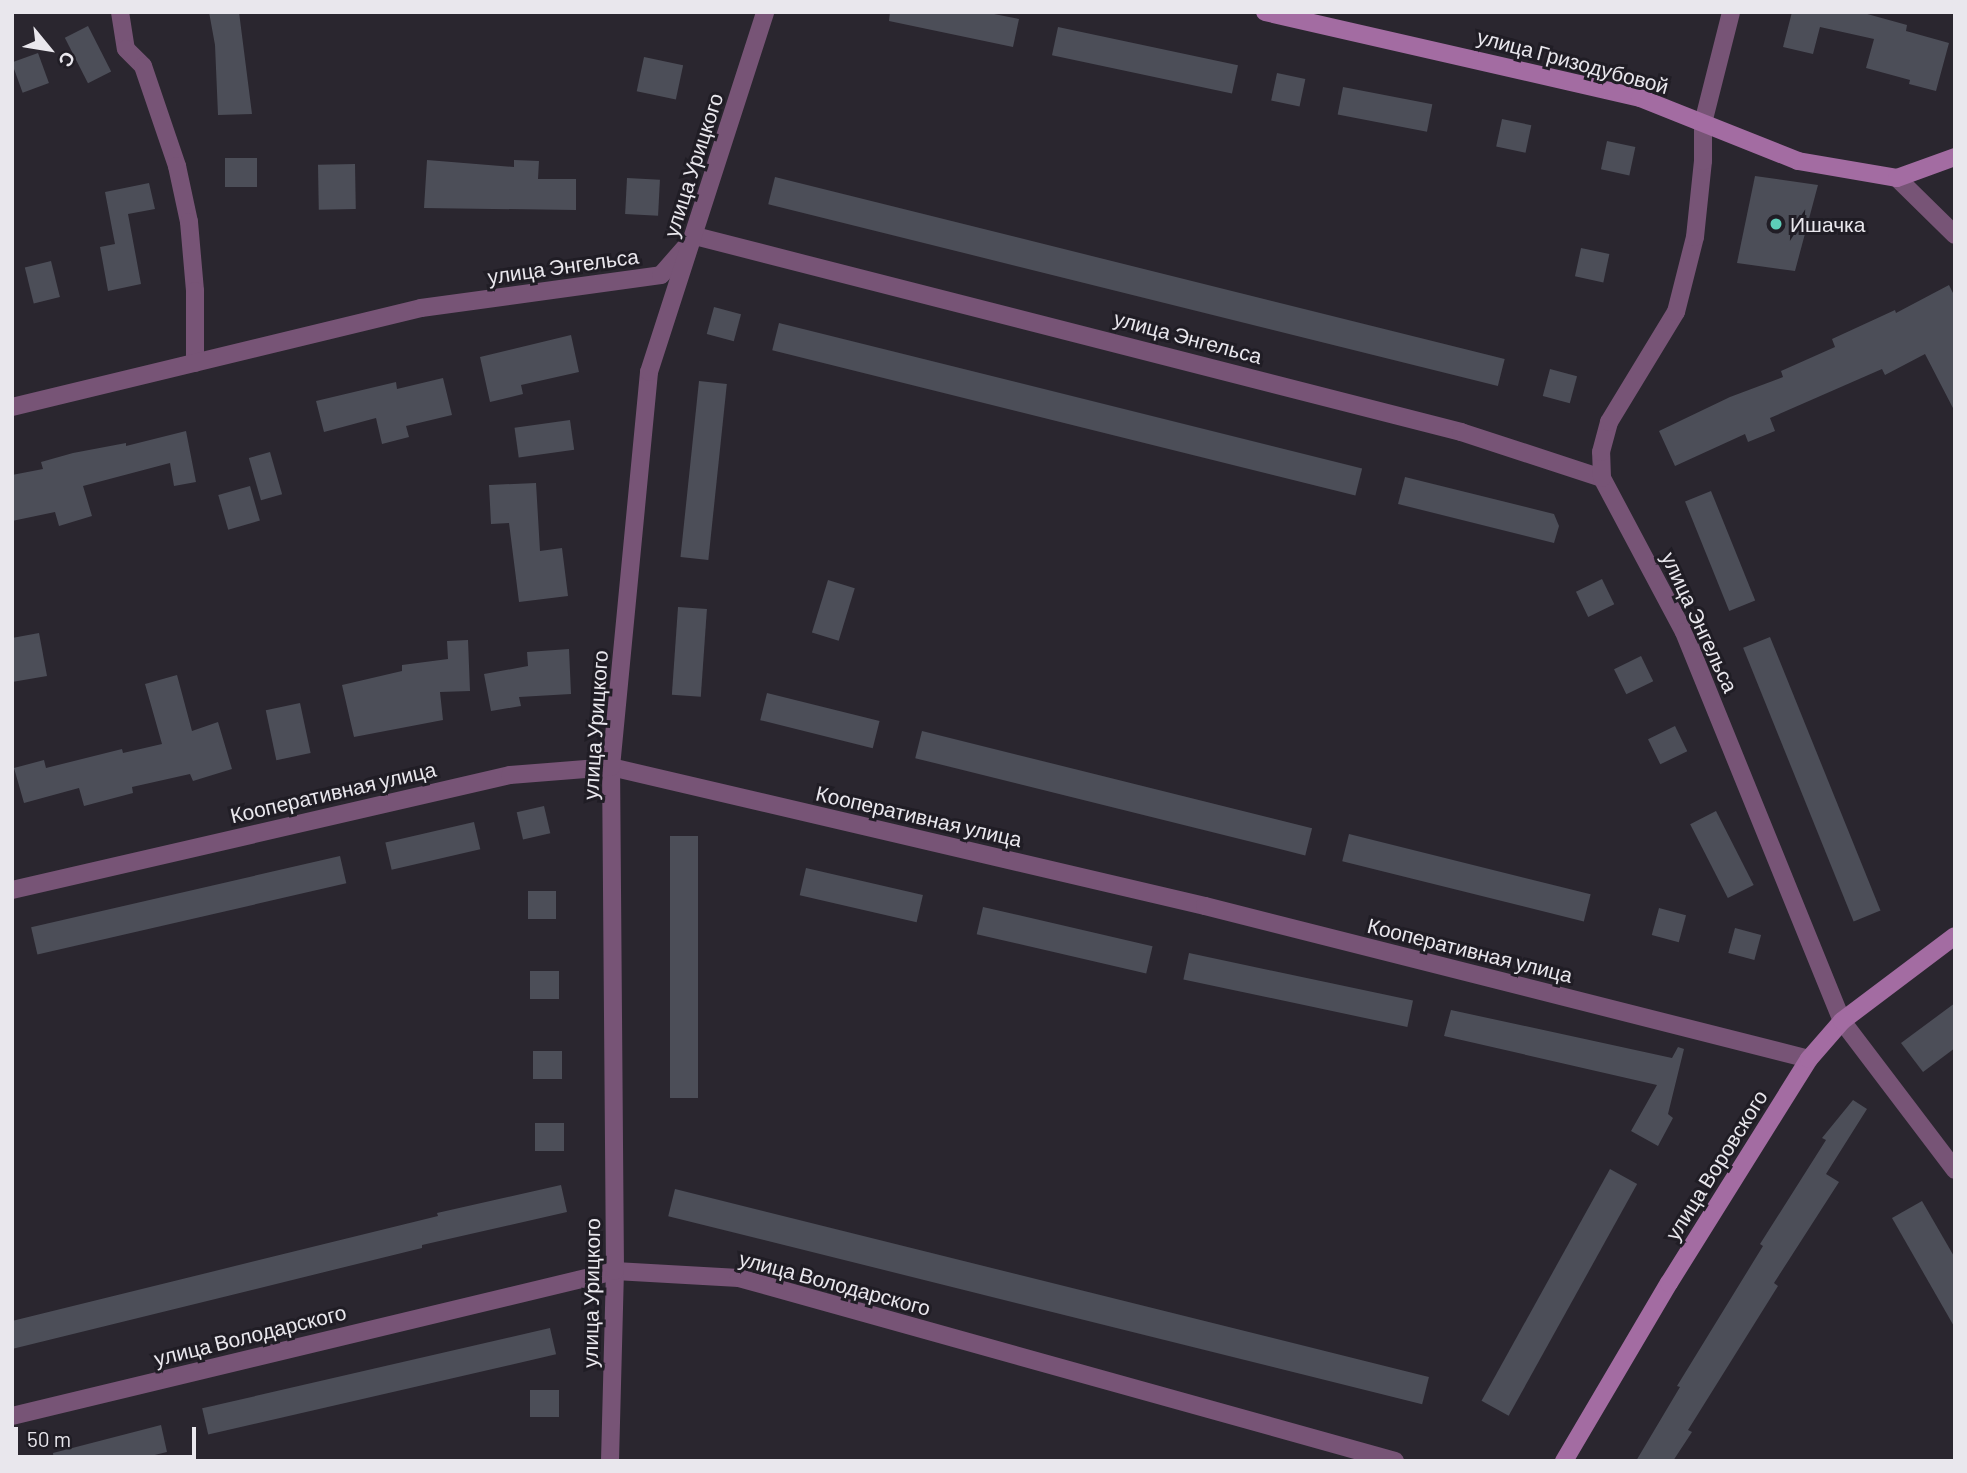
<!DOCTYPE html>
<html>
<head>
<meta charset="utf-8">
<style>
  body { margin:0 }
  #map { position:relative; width:1967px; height:1473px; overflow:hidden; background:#2a262f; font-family:Barlow,sans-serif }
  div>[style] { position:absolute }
  .building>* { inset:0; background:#4c4e58; transform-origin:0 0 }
  .street>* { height:18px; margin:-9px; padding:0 9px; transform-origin:9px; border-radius:9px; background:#775476 }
  .secondary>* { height:18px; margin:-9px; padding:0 9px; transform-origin:9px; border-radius:9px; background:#a36ca2 }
  .dots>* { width:19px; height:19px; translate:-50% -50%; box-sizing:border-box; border:4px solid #201d25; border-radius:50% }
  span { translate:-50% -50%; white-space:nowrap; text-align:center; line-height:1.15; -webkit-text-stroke:6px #201d25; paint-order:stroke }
  .street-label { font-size:21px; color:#e9e7ed }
  .poi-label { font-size:21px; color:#e9e7ed }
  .left { translate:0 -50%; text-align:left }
  .frame { position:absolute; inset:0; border:14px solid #e9e7ed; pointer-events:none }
  .north { position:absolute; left:14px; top:14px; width:70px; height:70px; -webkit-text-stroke:5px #201d25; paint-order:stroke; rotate:120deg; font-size:19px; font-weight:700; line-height:28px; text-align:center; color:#e9e7ed }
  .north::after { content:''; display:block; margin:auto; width:24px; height:32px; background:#e9e7ed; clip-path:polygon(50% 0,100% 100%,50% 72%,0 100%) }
  .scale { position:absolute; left:14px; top:1427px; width:182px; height:32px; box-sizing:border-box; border:4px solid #e9e7ed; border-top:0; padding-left:9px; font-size:21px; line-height:24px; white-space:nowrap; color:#e9e7ed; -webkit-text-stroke:5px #201d25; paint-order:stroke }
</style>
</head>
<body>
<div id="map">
  <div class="building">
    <i style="clip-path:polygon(209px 12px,239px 12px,252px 114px,218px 115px,215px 45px)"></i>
    <i style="clip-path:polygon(890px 12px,984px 12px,1019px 19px,1013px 47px,889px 21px)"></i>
    <i style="clip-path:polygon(1792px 12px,1860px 12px,1907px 25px,1906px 31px,1949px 43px,1936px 91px,1909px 84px,1910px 80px,1866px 68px,1874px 39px,1820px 27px,1813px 54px,1783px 47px)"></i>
    <i style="left:88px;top:26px;width:51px;height:26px;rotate:63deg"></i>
    <i style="left:1058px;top:27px;width:184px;height:29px;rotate:12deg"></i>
    <i style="left:38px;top:53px;width:32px;height:28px;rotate:70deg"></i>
    <i style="left:644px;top:57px;width:40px;height:35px;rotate:12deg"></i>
    <i style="left:1277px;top:73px;width:29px;height:28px;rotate:12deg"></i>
    <i style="left:1343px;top:87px;width:91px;height:28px;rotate:11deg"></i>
    <i style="left:1502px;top:119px;width:30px;height:28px;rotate:12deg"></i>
    <i style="left:1607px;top:141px;width:29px;height:29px;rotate:12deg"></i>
    <i style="left:225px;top:158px;width:32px;height:29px"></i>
    <i style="clip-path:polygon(427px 160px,514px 167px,514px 160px,539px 161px,538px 179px,576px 179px,576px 210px,424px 208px)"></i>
    <i style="left:355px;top:164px;width:45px;height:37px;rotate:89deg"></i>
    <i style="clip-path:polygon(1755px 176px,1818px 185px,1795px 271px,1737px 263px)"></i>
    <i style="left:775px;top:177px;width:752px;height:28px;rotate:14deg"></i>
    <i style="left:627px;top:178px;width:33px;height:36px;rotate:3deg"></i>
    <i style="clip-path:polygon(149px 183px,155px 209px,128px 214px,141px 284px,108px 291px,100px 247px,115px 244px,105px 192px)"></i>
    <i style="left:1581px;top:248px;width:29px;height:29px;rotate:12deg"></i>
    <i style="left:51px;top:261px;width:37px;height:27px;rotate:76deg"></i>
    <i style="clip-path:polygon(1949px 285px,1955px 297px,1955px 412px,1925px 354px,1885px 375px,1882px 369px,1770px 418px,1775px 431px,1748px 442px,1745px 434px,1675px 466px,1659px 431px,1730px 397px,1783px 377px,1781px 371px,1835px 347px,1832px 339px,1895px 310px,1896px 313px)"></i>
    <i style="left:714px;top:307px;width:28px;height:28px;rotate:15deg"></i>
    <i style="left:779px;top:323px;width:601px;height:28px;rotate:14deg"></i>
    <i style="clip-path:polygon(571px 335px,579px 372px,521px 385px,523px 394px,490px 402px,480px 357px)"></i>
    <i style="left:1550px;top:369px;width:28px;height:28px;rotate:15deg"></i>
    <i style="clip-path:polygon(443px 378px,452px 415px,406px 426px,409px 437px,382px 444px,376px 418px,324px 432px,316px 401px,396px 382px,397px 389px)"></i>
    <i style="left:699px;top:381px;width:28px;height:177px;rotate:6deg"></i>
    <i style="left:570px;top:420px;width:30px;height:56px;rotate:82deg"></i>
    <i style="clip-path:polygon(186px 431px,196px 482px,174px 486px,170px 463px,83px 486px,92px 516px,59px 526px,55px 512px,12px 521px,12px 475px,43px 469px,41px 462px,73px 453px,126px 443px,126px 446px)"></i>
    <i style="left:270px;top:452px;width:44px;height:22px;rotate:74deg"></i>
    <i style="clip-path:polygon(1405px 477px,1554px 514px,1559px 526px,1554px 543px,1398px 504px)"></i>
    <i style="clip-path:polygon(536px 483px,540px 551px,562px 548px,568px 596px,519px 602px,509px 523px,491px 524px,489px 485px)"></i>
    <i style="left:250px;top:486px;width:36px;height:33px;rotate:74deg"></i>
    <i style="left:1711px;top:491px;width:118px;height:28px;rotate:68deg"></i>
    <i style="left:1602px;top:579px;width:28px;height:29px;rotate:64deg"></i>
    <i style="left:828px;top:580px;width:28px;height:55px;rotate:17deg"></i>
    <i style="left:678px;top:607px;width:29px;height:88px;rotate:4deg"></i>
    <i style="clip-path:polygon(39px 633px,47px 676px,12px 682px,12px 638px)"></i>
    <i style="left:1770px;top:637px;width:295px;height:29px;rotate:68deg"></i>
    <i style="clip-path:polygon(468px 640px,470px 691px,440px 692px,443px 720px,354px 737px,342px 685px,402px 671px,402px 665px,448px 659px,447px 641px)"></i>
    <i style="clip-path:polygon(569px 649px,571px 694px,519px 697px,521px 706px,491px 711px,484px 674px,528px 666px,527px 652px)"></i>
    <i style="left:1641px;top:656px;width:28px;height:30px;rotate:64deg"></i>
    <i style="clip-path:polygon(177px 675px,192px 731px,218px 722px,232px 769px,193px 781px,190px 774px,132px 787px,133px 793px,84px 806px,79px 788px,24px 803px,14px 768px,44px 760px,46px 768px,122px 749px,123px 753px,162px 744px,145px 684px)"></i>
    <i style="left:767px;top:693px;width:116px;height:28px;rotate:14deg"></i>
    <i style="left:300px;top:703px;width:51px;height:35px;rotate:78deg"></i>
    <i style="left:1675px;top:726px;width:28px;height:30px;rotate:64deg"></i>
    <i style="left:922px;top:731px;width:402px;height:28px;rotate:14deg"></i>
    <i style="left:544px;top:806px;width:28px;height:28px;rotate:77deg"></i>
    <i style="left:1716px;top:811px;width:83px;height:29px;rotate:63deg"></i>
    <i style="left:474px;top:822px;width:28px;height:91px;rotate:77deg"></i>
    <i style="left:1349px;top:834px;width:249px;height:28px;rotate:14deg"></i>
    <i style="left:670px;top:836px;width:28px;height:262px"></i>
    <i style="left:340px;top:856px;width:28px;height:317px;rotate:77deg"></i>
    <i style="left:806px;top:868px;width:120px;height:28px;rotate:13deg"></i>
    <i style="left:528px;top:891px;width:28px;height:28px"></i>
    <i style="left:983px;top:907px;width:174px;height:28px;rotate:13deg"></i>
    <i style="left:1659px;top:908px;width:28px;height:28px;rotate:15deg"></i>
    <i style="left:1735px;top:928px;width:27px;height:26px;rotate:15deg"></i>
    <i style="left:1189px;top:953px;width:229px;height:27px;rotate:12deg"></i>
    <i style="left:530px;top:971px;width:29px;height:28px"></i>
    <i style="clip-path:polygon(1955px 1003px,1955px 1048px,1923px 1072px,1901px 1043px)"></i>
    <i style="clip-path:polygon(1451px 1010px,1672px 1058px,1678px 1047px,1684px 1049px,1668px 1114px,1673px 1118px,1658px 1146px,1631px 1131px,1657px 1085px,1444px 1036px)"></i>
    <i style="left:533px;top:1051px;width:29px;height:28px"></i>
    <i style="clip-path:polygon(1853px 1100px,1867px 1109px,1826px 1174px,1839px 1182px,1774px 1283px,1778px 1286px,1688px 1430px,1692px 1432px,1673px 1461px,1636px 1461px,1680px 1387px,1677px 1386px,1763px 1246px,1760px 1244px,1826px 1140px,1822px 1138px)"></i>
    <i style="left:564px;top:1123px;width:28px;height:29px;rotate:90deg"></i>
    <i style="left:1610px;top:1169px;width:31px;height:265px;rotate:29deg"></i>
    <i style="clip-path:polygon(561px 1185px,567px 1212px,422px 1245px,422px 1248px,12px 1349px,12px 1321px,438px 1216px,437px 1213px)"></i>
    <i style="left:675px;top:1189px;width:777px;height:28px;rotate:14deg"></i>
    <i style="clip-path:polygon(1922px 1201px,1955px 1258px,1955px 1328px,1892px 1218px)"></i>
    <i style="left:550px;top:1328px;width:27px;height:357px;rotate:77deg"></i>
    <i style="left:559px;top:1390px;width:27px;height:29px;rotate:90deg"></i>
    <i style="clip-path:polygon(161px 1425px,167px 1452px,130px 1461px,54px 1461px,53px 1453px)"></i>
  </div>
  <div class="street">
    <i style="left:120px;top:12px;width:37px;rotate:81deg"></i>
    <i style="left:126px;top:49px;width:24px;rotate:45deg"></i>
    <i style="left:143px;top:66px;width:106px;rotate:71.2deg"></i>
    <i style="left:177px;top:166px;width:57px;rotate:77.9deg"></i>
    <i style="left:189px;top:222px;width:69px;rotate:85deg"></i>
    <i style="left:195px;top:291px;width:72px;rotate:90deg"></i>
    <i style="left:1897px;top:178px;width:81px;rotate:44.5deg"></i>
    <i style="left:12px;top:407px;width:421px;rotate:-13.6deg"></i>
    <i style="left:421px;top:308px;width:242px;rotate:-7.8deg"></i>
    <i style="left:661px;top:275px;width:52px;rotate:-48.9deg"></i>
    <i style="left:695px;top:236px;width:791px;rotate:14.35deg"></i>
    <i style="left:1461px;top:432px;width:148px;rotate:18.1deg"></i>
    <i style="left:1602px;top:478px;width:174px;rotate:62deg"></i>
    <i style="left:1684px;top:632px;width:420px;rotate:67.9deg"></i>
    <i style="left:1842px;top:1021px;width:187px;rotate:52.8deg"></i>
    <i style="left:1602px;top:478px;width:26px;rotate:-92deg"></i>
    <i style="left:1601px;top:452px;width:31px;rotate:-75deg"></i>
    <i style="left:1609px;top:422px;width:129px;rotate:-58.7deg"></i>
    <i style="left:1676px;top:312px;width:77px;rotate:-75.8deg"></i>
    <i style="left:1695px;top:237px;width:76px;rotate:-84deg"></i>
    <i style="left:1703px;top:161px;width:38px;rotate:-90deg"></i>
    <i style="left:1703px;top:123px;width:114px;rotate:-75.8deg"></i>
    <i style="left:12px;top:890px;width:511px;rotate:-13deg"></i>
    <i style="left:510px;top:775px;width:101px;rotate:-4.5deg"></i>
    <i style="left:611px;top:767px;width:610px;rotate:13.17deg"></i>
    <i style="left:1205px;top:906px;width:623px;rotate:14.21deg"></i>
    <i style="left:12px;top:1416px;width:620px;rotate:-13.52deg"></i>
    <i style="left:615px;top:1271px;width:124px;rotate:3.2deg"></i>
    <i style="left:739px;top:1278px;width:681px;rotate:15.59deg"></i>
    <i style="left:610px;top:1461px;width:190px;rotate:-88.5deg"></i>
    <i style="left:615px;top:1271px;width:504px;rotate:-90.45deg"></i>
    <i style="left:611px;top:767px;width:397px;rotate:-84.5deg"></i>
    <i style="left:649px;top:372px;width:378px;rotate:-72.1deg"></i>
  </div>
  <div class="secondary">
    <i style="left:1265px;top:12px;width:385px;rotate:12.9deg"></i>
    <i style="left:1640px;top:98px;width:170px;rotate:21.7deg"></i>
    <i style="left:1798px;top:161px;width:100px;rotate:9.7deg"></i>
    <i style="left:1897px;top:178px;width:62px;rotate:-19.9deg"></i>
    <i style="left:1564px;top:1461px;width:207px;rotate:-59.5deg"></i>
    <i style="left:1669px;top:1283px;width:264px;rotate:-58deg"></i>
    <i style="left:1809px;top:1059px;width:50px;rotate:-49deg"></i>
    <i style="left:1842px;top:1021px;width:141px;rotate:-37deg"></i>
  </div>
  <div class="dots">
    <i style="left:1776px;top:224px;background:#5dceb8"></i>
  </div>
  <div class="street-label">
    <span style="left:1573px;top:61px;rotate:15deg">улица Гризодубовой</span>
    <span style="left:693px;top:165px;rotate:-72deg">улица Урицкого</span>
    <span style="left:563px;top:266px;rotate:-8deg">улица Энгельса</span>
    <span style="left:1188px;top:337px;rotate:15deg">улица Энгельса</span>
    <span style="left:1700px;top:622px;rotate:65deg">улица Энгельса</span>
    <span style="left:595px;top:725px;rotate:-86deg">улица Урицкого</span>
    <span style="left:333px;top:792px;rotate:-13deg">Кооперативная улица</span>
    <span style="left:919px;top:816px;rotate:13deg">Кооперативная улица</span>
    <span style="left:1470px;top:950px;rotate:14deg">Кооперативная улица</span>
    <span style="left:1716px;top:1165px;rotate:-58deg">улица Воровского</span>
    <span style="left:835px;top:1283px;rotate:15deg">улица Володарского</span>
    <span style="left:591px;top:1293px;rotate:-89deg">улица Урицкого</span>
    <span style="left:250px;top:1335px;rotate:-14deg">улица Володарского</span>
  </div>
  <div class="poi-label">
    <span class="left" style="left:1790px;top:224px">Ишачка</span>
  </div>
  <div class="frame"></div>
  <div class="north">С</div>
  <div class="scale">50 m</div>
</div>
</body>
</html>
